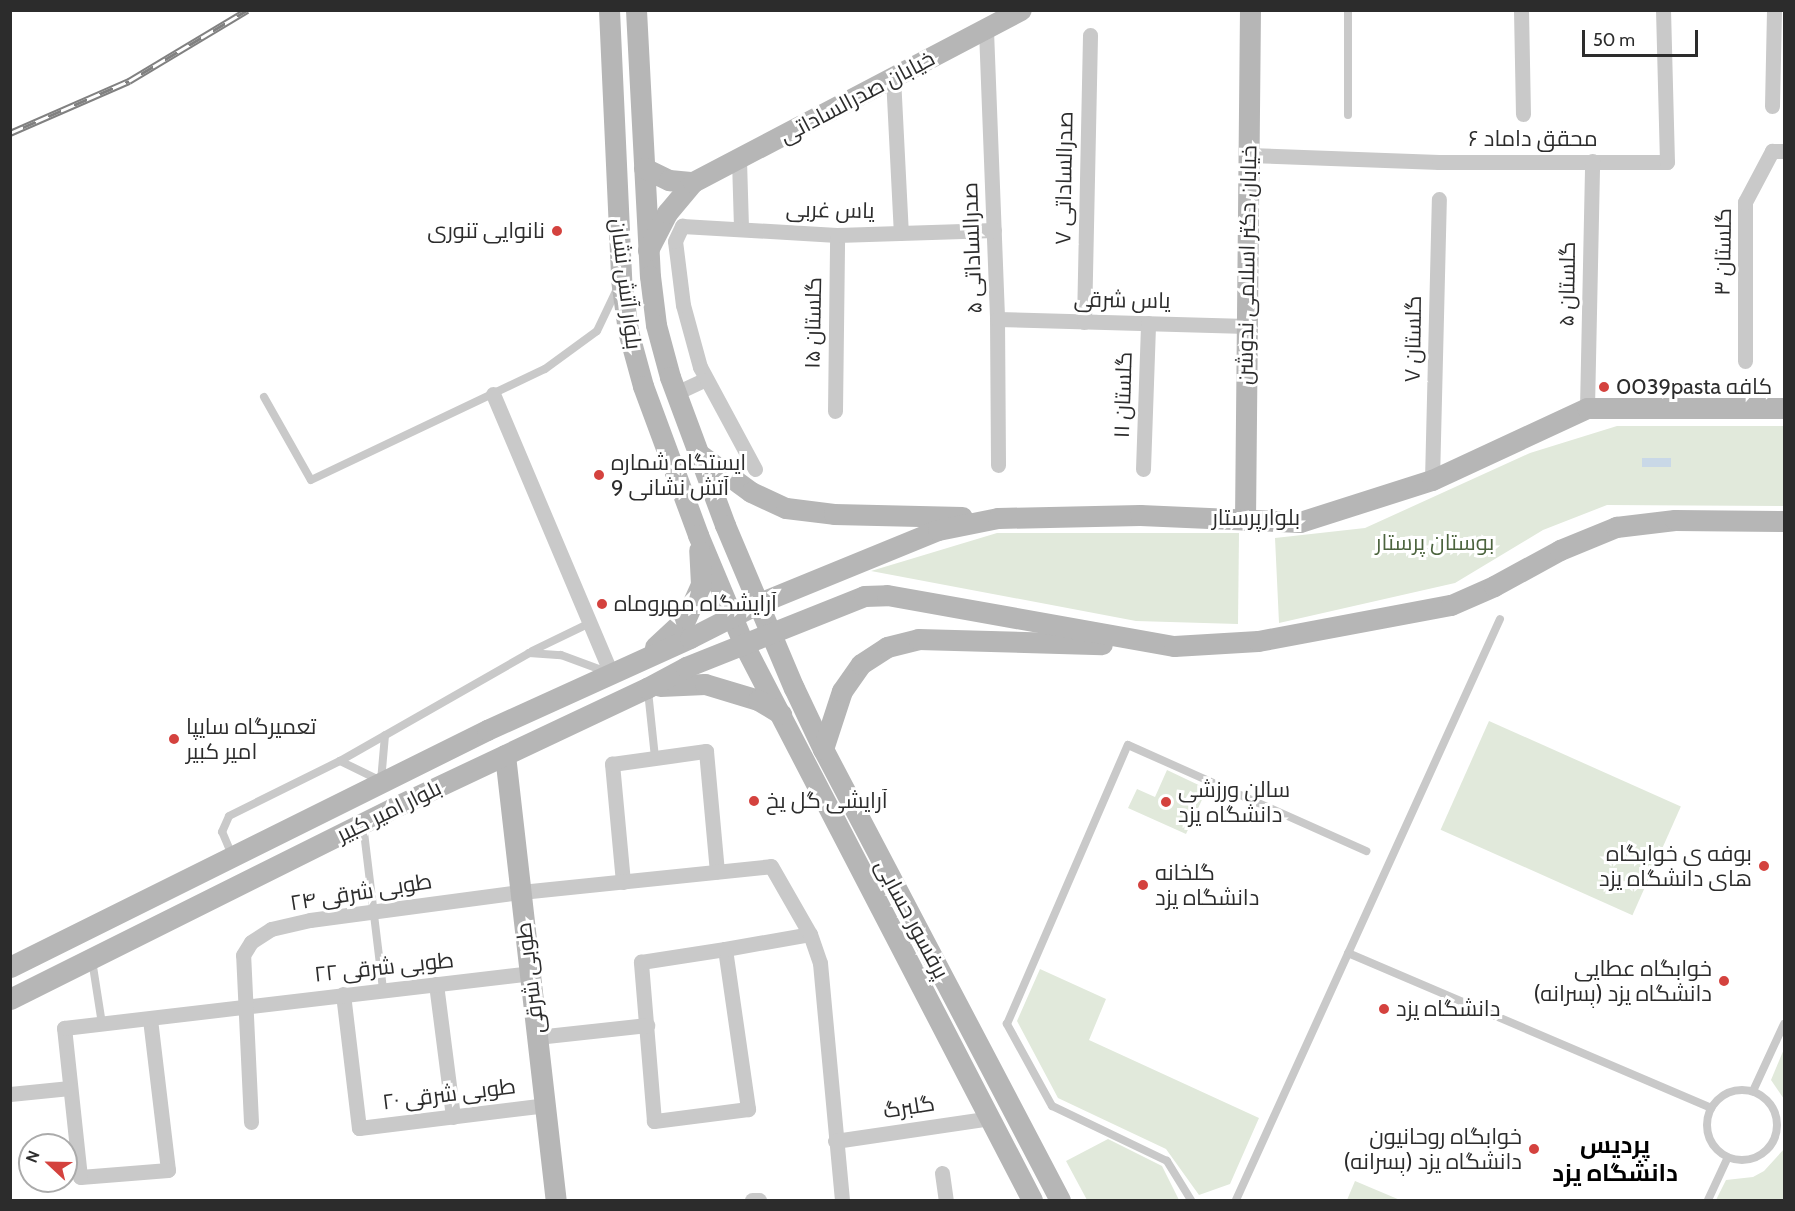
<!DOCTYPE html>
<html>
<head>
<meta charset="utf-8">
<style>
  body { margin:0 }
  #map { position:relative; width:1795px; height:1211px; overflow:hidden; background:#fff; font-family:Cabin,Cairo,sans-serif }
  div>[style] { position:absolute }
  .green>* { inset:0; background:#e1e9db; transform-origin:0 0 }
  .water>* { inset:0; background:#c9d8e7; transform-origin:0 0 }
  .lane>* { height:8px; margin:-4px; padding:0 4px; transform-origin:4px; border-radius:4px; background:#c9c9c9 }
  .lane>.ring { margin:-4px; padding:0; box-sizing:content-box; background:none; border:8px solid #c9c9c9; border-radius:50% }
  .street>* { height:15px; margin:-7.5px; padding:0 7.5px; transform-origin:7.5px; border-radius:7.5px; background:#c9c9c9 }
  .secondary>* { height:21px; margin:-10.5px; padding:0 10.5px; transform-origin:10.5px; border-radius:10.5px; background:#b6b6b6 }
  .rail>* { height:7px; margin-top:-3.5px; transform-origin:0; background:repeating-linear-gradient(90deg,#fff 0 14px,#818181 0 28px); box-sizing:border-box; border-block:2px solid #818181 }
  .dots>* { width:16px; height:16px; translate:-50% -50%; box-sizing:border-box; border:3px solid #fff; border-radius:50% }
  span { translate:-50% -50%; white-space:nowrap; text-align:center; line-height:1.15; -webkit-text-stroke:6px #fff; paint-order:stroke }
  .street-label { font-size:22px; color:#2c2c2c }
  .poi-label { font-size:22px; color:#2c2c2c }
  .right { translate:-100% -50%; text-align:right }
  .left { translate:0 -50%; text-align:left }
  .park-label { font-size:22px; color:#4c643e }
  .neighbourhood-label { font-size:24px; color:#000; font-weight:700 }
  .frame { position:absolute; inset:0; border:12px solid #2c2c2c; pointer-events:none }
  .north { position:absolute; left:18px; top:1133px; width:60px; height:60px; box-sizing:border-box; background:#fff; border:2px solid #ababab; border-radius:50%; rotate:292deg; font-size:16px; font-weight:700; line-height:24px; text-align:center; color:#2c2c2c }
  .north::after { content:''; display:block; margin:auto; width:21px; height:27px; background:#d4423e; clip-path:polygon(50% 0,100% 100%,50% 72%,0 100%) }
  .scale { position:absolute; left:1582px; top:30px; width:116px; height:27px; box-sizing:border-box; border:3px solid #2c2c2c; border-top:0; padding-left:8px; font-size:18px; line-height:21px; white-space:nowrap; color:#2c2c2c; -webkit-text-stroke:4px #fff; paint-order:stroke }
</style>
</head>
<body>
<div id="map">
  <div class="green">
    <i style="clip-path:polygon(1617px 426px,1784px 426px,1784px 506px,1607px 505px,1543px 530px,1455px 583px,1279px 623px,1275px 538px,1365px 528px,1530px 453px)"></i>
    <i style="clip-path:polygon(997px 533px,1239px 533px,1238px 624px,1136px 621px,871px 571px)"></i>
    <i style="left:1489px;top:721px;width:210px;height:119px;rotate:24deg"></i>
    <i style="clip-path:polygon(1167px 770px,1207px 789px,1186px 834px,1128px 808px,1137px 789px,1155px 797px)"></i>
    <i style="clip-path:polygon(1040px 969px,1106px 999px,1089px 1040px,1259px 1118px,1230px 1184px,1199px 1195px,1166px 1149px,1058px 1098px,1017px 1021px)"></i>
    <i style="clip-path:polygon(1784px 1049px,1784px 1099px,1771px 1080px)"></i>
    <i style="clip-path:polygon(1108px 1139px,1162px 1166px,1179px 1200px,1087px 1200px,1066px 1161px)"></i>
    <i style="clip-path:polygon(1784px 1149px,1784px 1200px,1716px 1200px,1726px 1180px,1753px 1177px,1764px 1171px)"></i>
    <i style="clip-path:polygon(1355px 1181px,1400px 1200px,1347px 1200px)"></i>
  </div>
  <div class="water">
    <i style="left:1671px;top:458px;width:9px;height:29px;rotate:90deg"></i>
  </div>
  <div class="lane">
    <i style="left:1348px;top:10px;width:105px;rotate:90deg"></i>
    <i style="left:264px;top:397px;width:95px;rotate:60.5deg"></i>
    <i style="left:311px;top:480px;width:259px;rotate:-25.4deg"></i>
    <i style="left:545px;top:369px;width:64px;rotate:-36.2deg"></i>
    <i style="left:597px;top:331px;width:47px;rotate:-64.5deg"></i>
    <i style="left:532px;top:651px;width:64px;rotate:-25.8deg"></i>
    <i style="left:648px;top:691px;width:67px;rotate:84deg"></i>
    <i style="left:340px;top:761px;width:218px;rotate:-29.7deg"></i>
    <i style="left:529px;top:653px;width:32px;rotate:4deg"></i>
    <i style="left:561px;top:655px;width:49px;rotate:20.3deg"></i>
    <i style="left:363px;top:824px;width:167px;rotate:83.1deg"></i>
    <i style="left:232px;top:855px;width:25px;rotate:-113deg"></i>
    <i style="left:222px;top:832px;width:17px;rotate:-66deg"></i>
    <i style="left:229px;top:816px;width:124px;rotate:-26.4deg"></i>
    <i style="left:340px;top:761px;width:46px;rotate:26deg"></i>
    <i style="left:381px;top:781px;width:46px;rotate:-85deg"></i>
    <i style="left:1348px;top:953px;width:395px;rotate:23.1deg"></i>
    <i style="left:92px;top:960px;width:65px;rotate:81.1deg"></i>
    <i class="ring" style="left:1707px;top:1090px;width:62px;height:62px"></i>
    <i style="left:1753px;top:1091px;width:74px;rotate:-65.2deg"></i>
    <i style="left:1191px;top:1200px;width:46px;rotate:-121.6deg"></i>
    <i style="left:1167px;top:1161px;width:127px;rotate:-154.4deg"></i>
    <i style="left:1052px;top:1106px;width:94px;rotate:-118.8deg"></i>
    <i style="left:1007px;top:1024px;width:304px;rotate:-66.6deg"></i>
    <i style="left:1128px;top:745px;width:261px;rotate:24deg"></i>
    <i style="left:1236px;top:1200px;width:638px;rotate:-65.56deg"></i>
    <i style="left:1708px;top:1200px;width:47px;rotate:-65.1deg"></i>
  </div>
  <div class="street">
    <i style="left:1521px;top:10px;width:104px;rotate:88.9deg"></i>
    <i style="left:986px;top:30px;width:289px;rotate:87.8deg"></i>
    <i style="left:997px;top:319px;width:146px;rotate:89.6deg"></i>
    <i style="left:893px;top:77px;width:156px;rotate:87.1deg"></i>
    <i style="left:1772px;top:106px;width:96px;rotate:-88.8deg"></i>
    <i style="left:1248px;top:155px;width:191px;rotate:2.1deg"></i>
    <i style="left:1439px;top:162px;width:228px"></i>
    <i style="left:1667px;top:162px;width:152px;rotate:-91.5deg"></i>
    <i style="left:739px;top:160px;width:69px;rotate:88.3deg"></i>
    <i style="left:997px;top:319px;width:250px;rotate:1.6deg"></i>
    <i style="left:1084px;top:322px;width:287px;rotate:-88.8deg"></i>
    <i style="left:1745px;top:361px;width:159px;rotate:-90deg"></i>
    <i style="left:1745px;top:202px;width:58px;rotate:-62.1deg"></i>
    <i style="left:1772px;top:151px;width:12px"></i>
    <i style="left:676px;top:393px;width:33px;rotate:-25deg"></i>
    <i style="left:493px;top:394px;width:304px;rotate:67.1deg"></i>
    <i style="left:1587px;top:408px;width:247px;rotate:-88.8deg"></i>
    <i style="left:835px;top:411px;width:176px;rotate:-89.3deg"></i>
    <i style="left:755px;top:469px;width:116px;rotate:-118.3deg"></i>
    <i style="left:700px;top:367px;width:64px;rotate:-105.3deg"></i>
    <i style="left:683px;top:305px;width:64px;rotate:-97.1deg"></i>
    <i style="left:675px;top:241px;width:17px;rotate:-65deg"></i>
    <i style="left:682px;top:226px;width:155px;rotate:3.3deg"></i>
    <i style="left:837px;top:235px;width:157px;rotate:-1.8deg"></i>
    <i style="left:1143px;top:469px;width:146px;rotate:-88deg"></i>
    <i style="left:1432px;top:480px;width:281px;rotate:-88.6deg"></i>
    <i style="left:623px;top:882px;width:119px;rotate:-95.3deg"></i>
    <i style="left:612px;top:764px;width:95px;rotate:-7.9deg"></i>
    <i style="left:706px;top:751px;width:121px;rotate:84.8deg"></i>
    <i style="left:725px;top:949px;width:162px;rotate:81.8deg"></i>
    <i style="left:748px;top:1109px;width:95px;rotate:172.7deg"></i>
    <i style="left:654px;top:1121px;width:160px;rotate:-94.7deg"></i>
    <i style="left:641px;top:962px;width:85px;rotate:-8.8deg"></i>
    <i style="left:725px;top:949px;width:86px;rotate:-10deg"></i>
    <i style="left:436px;top:984px;width:134px;rotate:82.7deg"></i>
    <i style="left:343px;top:994px;width:135px;rotate:83.2deg"></i>
    <i style="left:359px;top:1128px;width:187px;rotate:-7deg"></i>
    <i style="left:150px;top:1019px;width:152px;rotate:83.2deg"></i>
    <i style="left:168px;top:1170px;width:88px;rotate:175.5deg"></i>
    <i style="left:80px;top:1177px;width:150px;rotate:-96.1deg"></i>
    <i style="left:64px;top:1028px;width:469px;rotate:-6.7deg"></i>
    <i style="left:537px;top:1037px;width:111px;rotate:-6.2deg"></i>
    <i style="left:10px;top:1094px;width:60px;rotate:-5.7deg"></i>
    <i style="left:251px;top:1122px;width:167px;rotate:-92.7deg"></i>
    <i style="left:243px;top:955px;width:15px;rotate:-58deg"></i>
    <i style="left:251px;top:942px;width:24px;rotate:-33deg"></i>
    <i style="left:271px;top:929px;width:40px;rotate:-13deg"></i>
    <i style="left:310px;top:920px;width:213px;rotate:-7.6deg"></i>
    <i style="left:521px;top:892px;width:251px;rotate:-5.9deg"></i>
    <i style="left:771px;top:866px;width:78px;rotate:60.2deg"></i>
    <i style="left:810px;top:934px;width:31px;rotate:71deg"></i>
    <i style="left:820px;top:963px;width:238px;rotate:84.7deg"></i>
    <i style="left:835px;top:1141px;width:157px;rotate:-8.4deg"></i>
    <i style="left:942px;top:1173px;width:27px;rotate:82deg"></i>
    <i style="left:752px;top:1200px;width:7px"></i>
  </div>
  <div class="secondary">
    <i style="left:609px;top:10px;width:269px;rotate:87.4deg"></i>
    <i style="left:621px;top:279px;width:52px;rotate:82.3deg"></i>
    <i style="left:628px;top:331px;width:57px;rotate:74.7deg"></i>
    <i style="left:643px;top:386px;width:159px;rotate:69.7deg"></i>
    <i style="left:698px;top:535px;width:119px;rotate:67.3deg"></i>
    <i style="left:744px;top:645px;width:625px;rotate:62.57deg"></i>
    <i style="left:636px;top:10px;width:266px;rotate:87deg"></i>
    <i style="left:650px;top:276px;width:49px;rotate:83deg"></i>
    <i style="left:656px;top:325px;width:54px;rotate:74.9deg"></i>
    <i style="left:670px;top:377px;width:158px;rotate:69.6deg"></i>
    <i style="left:725px;top:525px;width:177px;rotate:67.1deg"></i>
    <i style="left:794px;top:688px;width:68px;rotate:64.6deg"></i>
    <i style="left:823px;top:749px;width:509px;rotate:62.28deg"></i>
    <i style="left:644px;top:168px;width:28px;rotate:26deg"></i>
    <i style="left:669px;top:180px;width:24px;rotate:5deg"></i>
    <i style="left:648px;top:250px;width:42px;rotate:-62.8deg"></i>
    <i style="left:667px;top:213px;width:40px;rotate:-50deg"></i>
    <i style="left:693px;top:182px;width:370px;rotate:-27.7deg"></i>
    <i style="left:699px;top:454px;width:64px;rotate:36.2deg"></i>
    <i style="left:751px;top:492px;width:38px;rotate:25deg"></i>
    <i style="left:786px;top:508px;width:48px;rotate:7.1deg"></i>
    <i style="left:834px;top:514px;width:128px;rotate:1.3deg"></i>
    <i style="left:1245px;top:520px;width:510px;rotate:-89.44deg"></i>
    <i style="left:655px;top:647px;width:42px;rotate:-43.1deg"></i>
    <i style="left:686px;top:618px;width:37px;rotate:-66deg"></i>
    <i style="left:701px;top:584px;width:34px;rotate:-93deg"></i>
    <i style="left:660px;top:686px;width:45px;rotate:-2.5deg"></i>
    <i style="left:705px;top:684px;width:55px;rotate:16.8deg"></i>
    <i style="left:758px;top:700px;width:27px;rotate:31deg"></i>
    <i style="left:823px;top:749px;width:61px;rotate:-71.9deg"></i>
    <i style="left:842px;top:691px;width:33px;rotate:-55deg"></i>
    <i style="left:861px;top:664px;width:31px;rotate:-33deg"></i>
    <i style="left:887px;top:647px;width:32px;rotate:-14deg"></i>
    <i style="left:918px;top:639px;width:184px;rotate:1.6deg"></i>
    <i style="left:505px;top:755px;width:448px;rotate:83.5deg"></i>
    <i style="left:10px;top:967px;width:533px;rotate:-26.42deg"></i>
    <i style="left:487px;top:730px;width:223px;rotate:-24.4deg"></i>
    <i style="left:690px;top:638px;width:77px;rotate:-26.9deg"></i>
    <i style="left:759px;top:603px;width:193px;rotate:-22.2deg"></i>
    <i style="left:938px;top:530px;width:61px;rotate:-11.3deg"></i>
    <i style="left:998px;top:518px;width:142px;rotate:-1.2deg"></i>
    <i style="left:1140px;top:515px;width:160px;rotate:2.5deg"></i>
    <i style="left:1300px;top:522px;width:139px;rotate:-17.7deg"></i>
    <i style="left:1432px;top:480px;width:171px;rotate:-24.9deg"></i>
    <i style="left:1587px;top:408px;width:197px"></i>
    <i style="left:10px;top:999px;width:435px;rotate:-26.5deg"></i>
    <i style="left:399px;top:805px;width:274px;rotate:-25.3deg"></i>
    <i style="left:647px;top:688px;width:44px;rotate:-28.3deg"></i>
    <i style="left:686px;top:667px;width:192px;rotate:-21.7deg"></i>
    <i style="left:864px;top:596px;width:23px;rotate:-2deg"></i>
    <i style="left:887px;top:595px;width:291px;rotate:10.1deg"></i>
    <i style="left:1174px;top:646px;width:84px;rotate:-3.4deg"></i>
    <i style="left:1258px;top:641px;width:196px;rotate:-10.6deg"></i>
    <i style="left:1451px;top:605px;width:47px;rotate:-23.8deg"></i>
    <i style="left:1494px;top:586px;width:75px;rotate:-28.6deg"></i>
    <i style="left:1560px;top:550px;width:61px;rotate:-22.3deg"></i>
    <i style="left:1616px;top:527px;width:59px;rotate:-6.8deg"></i>
    <i style="left:1675px;top:520px;width:109px;rotate:0.5deg"></i>
  </div>
  <div class="rail">
    <i style="left:10px;top:133px;width:130px;rotate:-23.6deg"></i>
    <i style="left:129px;top:81px;width:138px;rotate:-31deg"></i>
  </div>
  <div class="dots">
    <i style="left:557px;top:231px;background:#d4423e"></i>
    <i style="left:1604px;top:387px;background:#d4423e"></i>
    <i style="left:599px;top:475px;background:#d4423e"></i>
    <i style="left:602px;top:604px;background:#d4423e"></i>
    <i style="left:174px;top:739px;background:#d4423e"></i>
    <i style="left:754px;top:801px;background:#d4423e"></i>
    <i style="left:1166px;top:802px;background:#d4423e"></i>
    <i style="left:1764px;top:866px;background:#d4423e"></i>
    <i style="left:1143px;top:885px;background:#d4423e"></i>
    <i style="left:1724px;top:981px;background:#d4423e"></i>
    <i style="left:1384px;top:1009px;background:#d4423e"></i>
    <i style="left:1534px;top:1149px;background:#d4423e"></i>
  </div>
  <div class="street-label">
    <span style="left:857px;top:97px;rotate:-28deg">خیابان صدرالساداتی</span>
    <span style="left:1533px;top:139px">محقق داماد ۶</span>
    <span style="left:1064px;top:178px;rotate:-89deg">صدرالساداتی ۷</span>
    <span style="left:830px;top:210px;rotate:1deg">یاس غربی</span>
    <span style="left:972px;top:248px;rotate:-92deg">صدرالساداتی ۵</span>
    <span style="left:1723px;top:252px;rotate:-89deg">گلستان ۳</span>
    <span style="left:1247px;top:265px;rotate:-89deg">خيابان دکتر اسلامی ندوشن</span>
    <span style="left:626px;top:284px;rotate:83deg">بلوار آتش نشان</span>
    <span style="left:1567px;top:284px;rotate:-89deg">گلستان ۵</span>
    <span style="left:1122px;top:300px;rotate:1deg">یاس شرقی</span>
    <span style="left:813px;top:323px;rotate:-89deg">گلستان ۱۵</span>
    <span style="left:1413px;top:339px;rotate:-89deg">گلستان ۷</span>
    <span style="left:1123px;top:395px;rotate:-88deg">گلستان ۱۱</span>
    <span style="left:1256px;top:518px">بلوارپرستار</span>
    <span style="left:389px;top:811px;rotate:-26deg">بلوار امیر کبیر</span>
    <span style="left:361px;top:892px;rotate:-9deg">طوبی شرقی ۲۴</span>
    <span style="left:912px;top:919px;rotate:62deg">پرفسور حسابی</span>
    <span style="left:384px;top:967px;rotate:-6deg">طوبی شرقی ۲۲</span>
    <span style="left:530px;top:978px;rotate:-97deg">طوبی شرقی</span>
    <span style="left:449px;top:1094px;rotate:-7deg">طوبی شرقی ۲۰</span>
    <span style="left:909px;top:1107px;rotate:-9deg">گلبرگ</span>
  </div>
  <div class="poi-label">
    <span class="right" style="left:545px;top:231px">نانوایی تنوری</span>
    <span class="left" style="left:1616px;top:387px">0039pasta کافه</span>
    <span class="left" style="left:611px;top:475px">ایستگاه شماره<br>9 آتش نشانی</span>
    <span class="left" style="left:614px;top:604px">آرایشگاه مهروماه</span>
    <span class="left" style="left:186px;top:739px">تعمیرگاه سایپا<br>امیر کبیر</span>
    <span class="left" style="left:1178px;top:802px">سالن ورزشی<br>دانشگاه یزد</span>
    <span class="left" style="left:766px;top:801px">آرایشی گل یخ</span>
    <span class="right" style="left:1752px;top:866px">بوفه ی خوابگاه<br>های دانشگاه یزد</span>
    <span class="left" style="left:1155px;top:885px">گلخانه<br>دانشگاه یزد</span>
    <span class="right" style="left:1712px;top:981px">خوابگاه عطایی<br>(پسرانه) دانشگاه یزد</span>
    <span class="left" style="left:1396px;top:1009px">دانشگاه یزد</span>
    <span class="right" style="left:1522px;top:1149px">خوابگاه روحانیون<br>(پسرانه) دانشگاه یزد</span>
  </div>
  <div class="park-label">
    <span style="left:1435px;top:543px">بوستان پرستار</span>
  </div>
  <div class="neighbourhood-label">
    <span style="left:1615px;top:1159px">پردیس<br>دانشگاه یزد</span>
  </div>
  <div class="frame"></div>
  <div class="north">N</div>
  <div class="scale">50 m</div>
</div>
</body>
</html>
